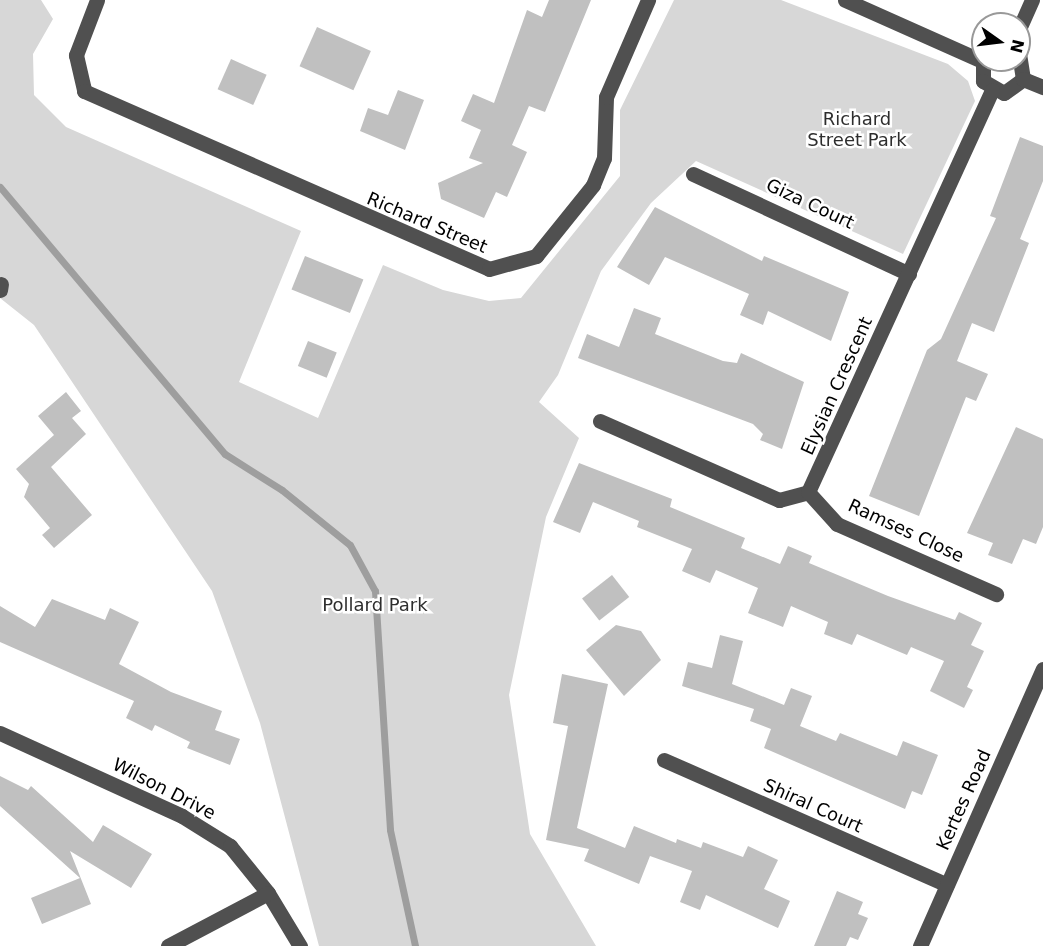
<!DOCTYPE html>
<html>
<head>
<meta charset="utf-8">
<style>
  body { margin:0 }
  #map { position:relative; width:1043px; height:946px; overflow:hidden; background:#fff; font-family:"DejaVu Sans",sans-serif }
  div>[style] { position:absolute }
  .green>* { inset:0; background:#d7d7d7 }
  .stream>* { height:7px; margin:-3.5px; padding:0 3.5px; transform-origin:3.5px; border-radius:3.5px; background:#9e9e9e }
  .building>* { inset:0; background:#c0c0c0; transform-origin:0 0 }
  .minor>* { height:15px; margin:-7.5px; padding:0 7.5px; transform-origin:7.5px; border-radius:7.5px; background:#505050 }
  span { translate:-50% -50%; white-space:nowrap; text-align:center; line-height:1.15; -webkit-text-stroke:5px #fff; paint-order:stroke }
  .park-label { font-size:18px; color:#2e2e2e }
  .street-label { font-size:18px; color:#000 }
  .north { position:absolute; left:971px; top:12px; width:60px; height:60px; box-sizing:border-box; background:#fff; border:2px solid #999; border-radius:50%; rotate:104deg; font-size:16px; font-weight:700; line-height:24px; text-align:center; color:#000 }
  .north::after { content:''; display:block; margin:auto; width:21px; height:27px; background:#000; clip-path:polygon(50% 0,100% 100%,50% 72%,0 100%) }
</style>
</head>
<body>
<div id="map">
  <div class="green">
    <i style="clip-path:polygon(0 0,41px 0,53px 19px,33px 54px,34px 95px,66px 127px,301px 231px,239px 382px,318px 418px,383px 265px,443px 290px,489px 301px,521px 298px,620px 176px,620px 110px,674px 0,781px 0,948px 64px,968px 81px,975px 101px,903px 254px,696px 161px,651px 203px,601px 271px,558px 375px,539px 402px,579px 438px,546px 517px,509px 695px,530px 834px,596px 946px,319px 946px,260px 723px,212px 591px,34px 325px,0 298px)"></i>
  </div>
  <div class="stream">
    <i style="left:0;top:187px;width:349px;rotate:49.9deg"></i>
    <i style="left:225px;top:454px;width:67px;rotate:32.3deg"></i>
    <i style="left:282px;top:490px;width:87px;rotate:39deg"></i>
    <i style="left:350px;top:545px;width:52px;rotate:61.5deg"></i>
    <i style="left:375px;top:591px;width:239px;rotate:86.4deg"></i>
    <i style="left:390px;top:830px;width:119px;rotate:77.8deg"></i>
  </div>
  <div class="building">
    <i style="clip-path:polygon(549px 0,591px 0,545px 112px,529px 106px,512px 145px,527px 152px,507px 197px,496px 192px,484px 218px,441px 199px,438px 183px,483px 163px,469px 158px,481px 130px,461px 121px,473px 94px,494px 103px,527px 10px,542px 17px)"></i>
    <i style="left:317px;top:27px;width:59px;height:43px;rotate:24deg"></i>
    <i style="left:231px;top:59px;width:39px;height:33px;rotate:24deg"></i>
    <i style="clip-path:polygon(398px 90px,424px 100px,405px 150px,360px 131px,368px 108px,388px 115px)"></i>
    <i style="clip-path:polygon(1020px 137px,1043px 146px,1043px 181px,1020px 239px,1029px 243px,994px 332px,972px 323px,957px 361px,988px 374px,976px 401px,966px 397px,919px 516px,869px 496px,927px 350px,941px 339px,996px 218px,990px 216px)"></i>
    <i style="clip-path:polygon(655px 207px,762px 261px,764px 256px,849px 292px,831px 341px,768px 311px,763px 325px,740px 315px,749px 294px,665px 257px,649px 285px,617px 267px)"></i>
    <i style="left:305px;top:256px;width:63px;height:36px;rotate:22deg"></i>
    <i style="clip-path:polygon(634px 308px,661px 318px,655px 334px,723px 361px,737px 363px,741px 353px,804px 382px,782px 449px,760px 440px,763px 434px,753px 424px,578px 358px,587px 334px,619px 347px)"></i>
    <i style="left:308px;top:341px;width:31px;height:27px;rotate:22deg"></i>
    <i style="clip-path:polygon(66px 392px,81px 411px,72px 418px,86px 434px,51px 467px,92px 515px,54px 548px,42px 535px,50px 528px,24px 497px,29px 484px,16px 469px,54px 435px,38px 416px)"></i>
    <i style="clip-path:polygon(1016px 427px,1043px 439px,1043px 527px,1036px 544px,1023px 539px,1012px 564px,988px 555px,993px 543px,967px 533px)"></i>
    <i style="clip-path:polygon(579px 463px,672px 499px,670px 507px,745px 538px,741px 548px,780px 564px,788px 546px,812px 556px,809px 563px,888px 596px,955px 620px,959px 612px,982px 623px,971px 645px,984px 651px,967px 687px,973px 690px,964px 708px,930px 691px,944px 661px,911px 647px,907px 655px,857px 634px,852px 645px,824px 634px,828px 622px,791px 606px,783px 627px,748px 613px,758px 588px,716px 570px,710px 583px,682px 571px,692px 549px,637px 527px,639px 521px,593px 502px,580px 533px,553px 522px)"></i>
    <i style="left:612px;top:575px;width:28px;height:38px;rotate:52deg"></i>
    <i style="clip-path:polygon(52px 599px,105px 620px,110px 608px,139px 622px,119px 664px,171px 692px,222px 711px,215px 730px,240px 739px,230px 765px,187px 748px,190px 742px,155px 725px,152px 731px,126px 718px,134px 701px,0 642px,0 606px,35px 627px)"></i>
    <i style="clip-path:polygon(616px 625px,641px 631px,661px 660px,624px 696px,586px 650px)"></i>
    <i style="clip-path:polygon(720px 635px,743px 641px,732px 684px,784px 705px,791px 688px,812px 696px,800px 726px,836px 741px,840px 733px,897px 756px,903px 741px,938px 755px,922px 795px,912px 791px,905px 809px,764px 748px,771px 729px,750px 721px,754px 709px,682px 686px,688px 662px,712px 668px)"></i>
    <i style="clip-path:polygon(562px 674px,608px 684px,577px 828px,625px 848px,634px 826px,676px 843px,677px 839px,701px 848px,703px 842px,743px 857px,748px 846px,778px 860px,764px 889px,790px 901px,778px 928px,706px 895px,700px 910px,680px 902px,692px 871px,650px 856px,639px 884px,584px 861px,589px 849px,546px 840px,568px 726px,553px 723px)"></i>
    <i style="clip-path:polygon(0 776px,28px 790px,31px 786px,93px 842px,103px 825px,152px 854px,131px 888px,70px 851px,91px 904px,42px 924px,31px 898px,80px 878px,0 806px)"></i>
    <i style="clip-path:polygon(837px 891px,863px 902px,858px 914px,868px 918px,858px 940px,850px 937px,846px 946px,814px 946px)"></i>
  </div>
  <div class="minor">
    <i style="left:97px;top:0;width:59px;rotate:110.9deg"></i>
    <i style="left:76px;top:55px;width:37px;rotate:77deg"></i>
    <i style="left:84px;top:91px;width:442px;rotate:23.7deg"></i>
    <i style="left:489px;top:269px;width:49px;rotate:-15.5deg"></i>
    <i style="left:536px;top:256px;width:91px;rotate:-51.2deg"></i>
    <i style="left:593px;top:185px;width:29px;rotate:-68deg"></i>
    <i style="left:604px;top:158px;width:61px;rotate:-88.1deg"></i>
    <i style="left:606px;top:97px;width:106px;rotate:-66.6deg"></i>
    <i style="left:845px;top:0;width:150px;rotate:24deg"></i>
    <i style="left:1019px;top:29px;width:32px;rotate:-66deg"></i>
    <i style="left:983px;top:60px;width:21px;rotate:90deg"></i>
    <i style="left:983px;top:81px;width:24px;rotate:30deg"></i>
    <i style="left:1004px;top:93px;width:24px;rotate:-36deg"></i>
    <i style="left:1023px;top:79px;width:24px;rotate:-99deg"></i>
    <i style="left:1023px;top:79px;width:22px;rotate:22deg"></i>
    <i style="left:693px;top:174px;width:238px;rotate:24.8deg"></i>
    <i style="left:0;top:290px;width:6px;rotate:-81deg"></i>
    <i style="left:600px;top:421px;width:196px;rotate:23.8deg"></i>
    <i style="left:779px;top:500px;width:30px;rotate:-15deg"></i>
    <i style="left:808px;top:492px;width:442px;rotate:-65.4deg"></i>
    <i style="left:808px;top:492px;width:43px;rotate:47.8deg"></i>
    <i style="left:837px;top:524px;width:174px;rotate:23.8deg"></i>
    <i style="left:0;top:733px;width:200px;rotate:24.5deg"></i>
    <i style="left:182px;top:816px;width:57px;rotate:32deg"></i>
    <i style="left:230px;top:846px;width:60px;rotate:51deg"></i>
    <i style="left:268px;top:893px;width:62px;rotate:58.9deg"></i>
    <i style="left:664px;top:760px;width:309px;rotate:23.8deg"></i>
    <i style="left:168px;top:946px;width:113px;rotate:-27.9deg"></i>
    <i style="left:920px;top:946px;width:303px;rotate:-66.1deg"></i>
  </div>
  <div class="park-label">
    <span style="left:857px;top:130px">Richard<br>Street Park</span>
    <span style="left:375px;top:605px">Pollard Park</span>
  </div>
  <div class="street-label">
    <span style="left:810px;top:204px;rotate:25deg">Giza Court</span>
    <span style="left:427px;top:223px;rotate:23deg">Richard Street</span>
    <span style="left:837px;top:386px;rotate:-66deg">Elysian Crescent</span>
    <span style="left:906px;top:531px;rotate:25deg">Ramses Close</span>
    <span style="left:164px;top:789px;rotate:27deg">Wilson Drive</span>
    <span style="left:964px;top:800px;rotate:-66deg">Kertes Road</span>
    <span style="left:813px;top:806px;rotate:24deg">Shiral Court</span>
  </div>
  <div class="north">N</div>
</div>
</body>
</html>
